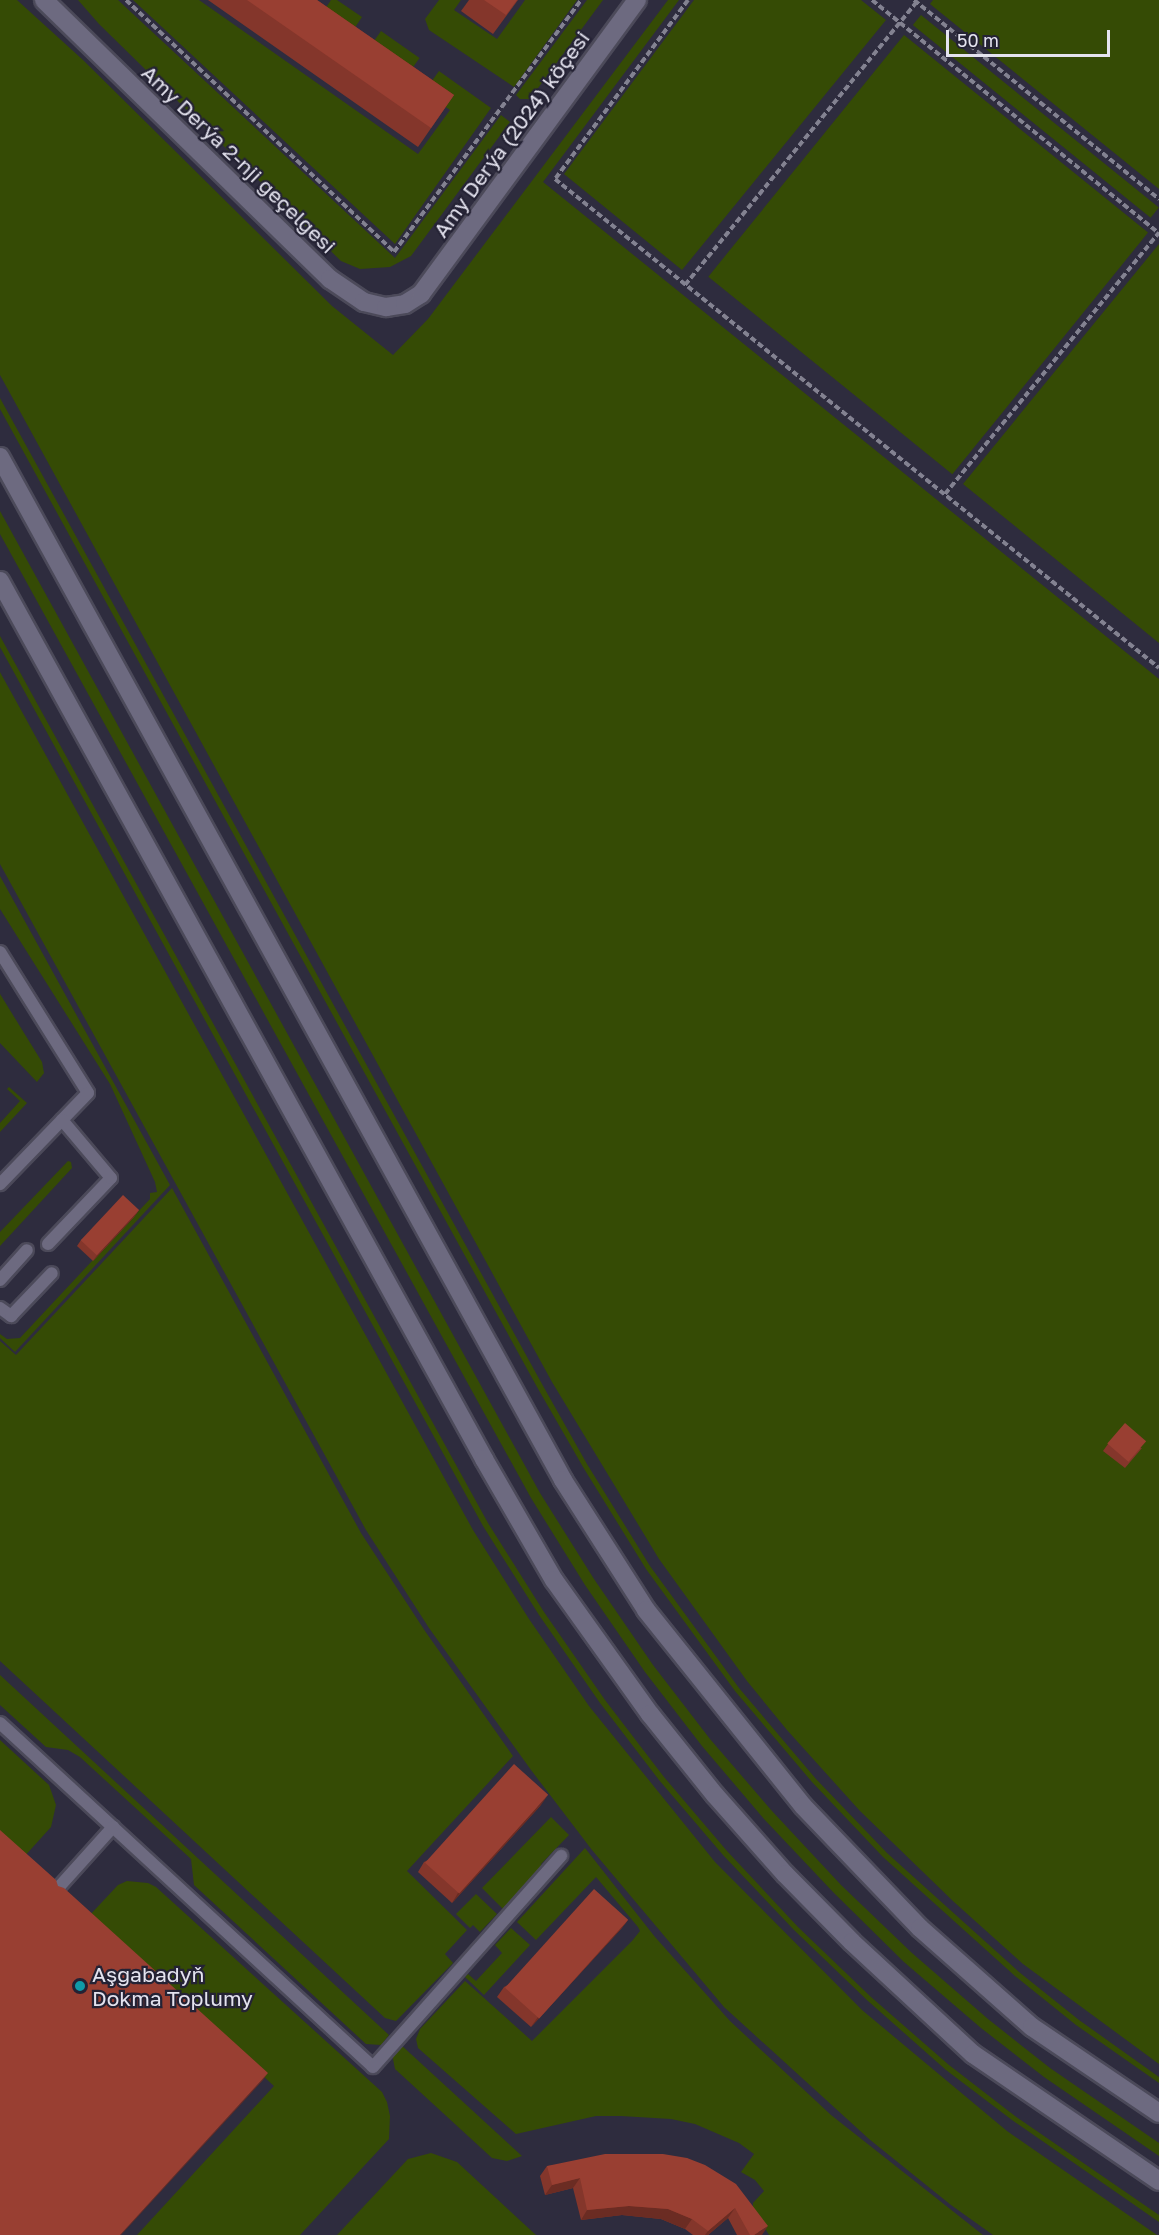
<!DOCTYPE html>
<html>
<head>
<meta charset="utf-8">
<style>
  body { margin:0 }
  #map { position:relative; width:1159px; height:2235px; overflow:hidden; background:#2e2c3e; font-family:"Golos Text",sans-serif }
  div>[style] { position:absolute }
  .green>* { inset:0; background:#354b05; transform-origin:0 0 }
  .path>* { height:4px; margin-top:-2px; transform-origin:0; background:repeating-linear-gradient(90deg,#838291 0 6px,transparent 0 9px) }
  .roads { filter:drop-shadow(2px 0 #4c4a5a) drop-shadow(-2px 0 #4c4a5a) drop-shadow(0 2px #4c4a5a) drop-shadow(0 -2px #4c4a5a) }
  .lane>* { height:12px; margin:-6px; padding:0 6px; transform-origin:6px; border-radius:6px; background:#6d6a80 }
  .street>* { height:18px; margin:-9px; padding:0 9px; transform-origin:9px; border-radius:9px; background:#6d6a80 }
  .wall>* { inset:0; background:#84362b }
  .shaded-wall>* { inset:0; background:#6b2c23 }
  .building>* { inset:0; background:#993f32; transform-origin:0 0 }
  .dots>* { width:16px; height:16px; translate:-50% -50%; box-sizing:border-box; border:3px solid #242234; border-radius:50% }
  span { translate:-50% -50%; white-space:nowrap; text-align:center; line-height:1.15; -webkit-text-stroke:4.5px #242234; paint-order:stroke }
  .street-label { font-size:21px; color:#e4e3ef }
  .poi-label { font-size:21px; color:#e4e3ef }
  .left { translate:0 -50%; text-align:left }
  .scale { position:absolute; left:946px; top:30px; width:164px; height:27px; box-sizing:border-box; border:3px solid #e4e3ef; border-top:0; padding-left:8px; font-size:18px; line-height:21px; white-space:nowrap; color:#e4e3ef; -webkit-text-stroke:4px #242234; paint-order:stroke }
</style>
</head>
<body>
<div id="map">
  <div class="green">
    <i style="clip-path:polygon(0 0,17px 0,83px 60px,332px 306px,393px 355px,428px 319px,668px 0,679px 0,543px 182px,1159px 679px,1159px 2064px,1023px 1964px,954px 1902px,860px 1811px,787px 1730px,747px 1681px,659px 1559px,552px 1382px,0 375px)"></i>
    <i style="clip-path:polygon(78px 0,118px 0,395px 258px,501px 115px,510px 122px,411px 256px,390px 267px,360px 269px,341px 261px,99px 24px)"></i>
    <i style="clip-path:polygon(133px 0,199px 0,418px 154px,450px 110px,424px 92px,439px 71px,491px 108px,395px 244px)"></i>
    <i style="clip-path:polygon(331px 0,337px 0,362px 17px,348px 38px,319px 18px)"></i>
    <i style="clip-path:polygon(439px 0,461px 0,454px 10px,497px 39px,525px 0,577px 0,514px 87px,429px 30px,425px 19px)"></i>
    <i style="clip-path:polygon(587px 0,603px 0,530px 99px,520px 99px,516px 95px)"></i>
    <i style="clip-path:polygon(694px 0,861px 0,886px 20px,682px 270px,564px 174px)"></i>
    <i style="clip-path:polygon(933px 0,1159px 0,1159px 189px,930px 4px)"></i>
    <i style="left:921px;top:15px;width:306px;height:13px;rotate:39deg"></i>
    <i style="left:381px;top:31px;width:47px;height:24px;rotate:35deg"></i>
    <i style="left:904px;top:35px;width:314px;height:311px;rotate:39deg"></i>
    <i style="clip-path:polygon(1159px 244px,1159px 643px,963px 484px)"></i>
    <i style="clip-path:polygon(0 398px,542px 1384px,587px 1464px,650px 1566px,739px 1688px,816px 1779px,887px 1853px,1019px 1972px,1079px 2020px,1159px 2077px,1159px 2083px,1076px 2025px,1015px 1976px,883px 1857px,812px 1782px,735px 1691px,646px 1569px,583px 1467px,537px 1387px,0 409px)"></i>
    <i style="clip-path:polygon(0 511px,540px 1493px,594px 1579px,653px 1665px,710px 1739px,772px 1811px,841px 1885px,912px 1953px,988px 2019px,1050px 2068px,1159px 2143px,1159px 2156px,1044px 2077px,981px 2028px,904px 1962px,833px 1892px,764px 1819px,702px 1746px,645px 1672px,585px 1585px,531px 1498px,0 534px)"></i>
    <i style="clip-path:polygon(0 636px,488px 1523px,544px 1612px,605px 1700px,664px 1777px,727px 1851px,798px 1927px,871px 1997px,949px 2065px,1015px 2116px,1159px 2215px,1159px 2222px,1012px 2120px,946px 2070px,868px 2001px,794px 1930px,723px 1855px,659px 1780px,600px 1703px,539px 1615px,483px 1526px,0 647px)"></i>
    <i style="clip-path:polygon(0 672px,473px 1530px,529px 1619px,589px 1706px,715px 1862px,862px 2010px,1007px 2131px,1157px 2235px,993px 2235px,951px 2205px,869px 2139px,724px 2007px,592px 1850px,531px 1770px,429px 1628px,366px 1530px,0 864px)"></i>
    <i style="clip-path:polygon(0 876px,170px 1185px,15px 1352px,0 1338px,0 1334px,7px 1339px,20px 1338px,150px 1199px,150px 1193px,157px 1192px,155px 1182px,110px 1084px,0 909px)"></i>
    <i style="clip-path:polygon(0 994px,42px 1062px,44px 1073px,37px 1082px,0 1043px)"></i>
    <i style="clip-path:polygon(9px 1087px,27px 1103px,0 1132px,0 1123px,20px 1101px,7px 1089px)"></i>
    <i style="clip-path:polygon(68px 1161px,71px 1162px,72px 1168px,0 1246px,0 1232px)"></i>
    <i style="clip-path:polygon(172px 1188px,361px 1533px,425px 1631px,513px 1756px,407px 1871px,467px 1930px,445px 1954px,453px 1963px,396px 2021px,385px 2018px,0 1661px,0 1341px,16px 1355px)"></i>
    <i style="clip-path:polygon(0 1675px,389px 2035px,381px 2045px,366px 2044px,194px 1885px,191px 1859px,80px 1757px,68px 1750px,46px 1747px,0 1705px)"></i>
    <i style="clip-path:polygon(0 1740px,49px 1785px,56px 1805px,51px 1827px,23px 1858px,0 1838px)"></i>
    <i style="clip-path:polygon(551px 1817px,569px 1835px,541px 1864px,543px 1867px,503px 1909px,482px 1888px)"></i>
    <i style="clip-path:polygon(585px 1848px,655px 1937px,730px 2021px,831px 2115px,983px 2235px,769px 2235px,753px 2208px,753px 2203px,764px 2191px,755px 2180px,741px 2172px,754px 2154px,739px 2143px,695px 2124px,671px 2119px,621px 2116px,596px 2116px,516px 2134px,418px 2048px,416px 2039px,420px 2029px,465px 1981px,532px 2041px,632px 1941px,640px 1931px,638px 1927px,596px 1877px,536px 1940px,517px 1922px)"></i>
    <i style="clip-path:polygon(127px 1881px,148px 1883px,156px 1887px,382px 2092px,387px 2102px,390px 2116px,389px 2139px,300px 2235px,137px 2235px,274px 2086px,88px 1917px,118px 1885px)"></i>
    <i style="clip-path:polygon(476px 1894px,497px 1914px,480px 1932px,473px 1925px,470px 1928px,456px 1914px)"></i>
    <i style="clip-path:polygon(511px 1928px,530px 1945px,484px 1995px,465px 1977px,468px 1974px,476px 1981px,502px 1953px,495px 1945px)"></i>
    <i style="clip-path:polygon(400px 2044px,522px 2156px,507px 2161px,492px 2158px,395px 2069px,392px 2054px)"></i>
    <i style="clip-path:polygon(431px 2153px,457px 2162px,536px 2235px,337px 2235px,408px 2159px)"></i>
  </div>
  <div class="path">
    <i style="left:126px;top:0;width:368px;rotate:43.2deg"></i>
    <i style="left:394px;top:252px;width:314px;rotate:-53.4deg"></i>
    <i style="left:688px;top:0;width:223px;rotate:126.6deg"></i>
    <i style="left:555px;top:179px;width:777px;rotate:38.99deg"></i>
    <i style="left:872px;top:0;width:370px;rotate:39.1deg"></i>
    <i style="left:914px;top:0;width:316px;rotate:39.1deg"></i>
    <i style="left:685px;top:285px;width:368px;rotate:-50.7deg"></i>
    <i style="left:945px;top:494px;width:338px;rotate:-50.7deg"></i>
  </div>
  <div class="roads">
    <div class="lane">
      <i style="left:0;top:952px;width:166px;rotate:58deg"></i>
      <i style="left:88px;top:1093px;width:127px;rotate:134deg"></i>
      <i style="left:48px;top:1244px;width:91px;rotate:-46.3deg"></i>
      <i style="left:111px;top:1178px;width:76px;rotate:-130.2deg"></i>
      <i style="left:0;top:1280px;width:40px;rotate:-48deg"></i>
      <i style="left:0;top:1308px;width:14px;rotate:36deg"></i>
      <i style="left:11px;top:1316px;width:59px;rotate:-46.4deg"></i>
      <i style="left:0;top:1723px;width:507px;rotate:42.68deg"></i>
      <i style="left:373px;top:2067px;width:283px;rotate:-48.3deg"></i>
      <i style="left:59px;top:1887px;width:81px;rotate:-48deg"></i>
    </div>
    <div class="street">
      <i style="left:44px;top:0;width:400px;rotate:44.3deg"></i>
      <i style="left:330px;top:279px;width:41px;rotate:34.1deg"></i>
      <i style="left:364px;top:302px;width:23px;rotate:13deg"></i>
      <i style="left:386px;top:307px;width:19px;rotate:-9deg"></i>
      <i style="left:405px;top:304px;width:19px;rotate:-32deg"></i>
      <i style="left:421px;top:294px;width:365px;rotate:-53.7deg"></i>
      <i style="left:0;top:457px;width:1168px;rotate:61.17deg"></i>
      <i style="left:563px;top:1480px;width:154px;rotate:57.4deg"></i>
      <i style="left:646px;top:1610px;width:251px;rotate:51.3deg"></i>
      <i style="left:803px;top:1806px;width:169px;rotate:46.2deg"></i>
      <i style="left:920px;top:1928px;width:149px;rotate:41.5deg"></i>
      <i style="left:1032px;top:2027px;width:153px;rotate:34.1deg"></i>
      <i style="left:0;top:581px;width:1003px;rotate:61.13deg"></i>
      <i style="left:484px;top:1459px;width:140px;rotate:60deg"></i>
      <i style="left:554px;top:1580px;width:165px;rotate:54.4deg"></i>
      <i style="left:650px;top:1714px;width:104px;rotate:51.3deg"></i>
      <i style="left:715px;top:1795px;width:106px;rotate:48.5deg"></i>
      <i style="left:785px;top:1874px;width:95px;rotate:45.4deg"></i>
      <i style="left:852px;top:1942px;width:165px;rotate:42.8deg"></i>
      <i style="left:973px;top:2054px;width:225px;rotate:34.3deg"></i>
    </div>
  </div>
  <div class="wall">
    <i style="clip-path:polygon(208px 0,317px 0,454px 95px,418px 147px)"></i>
    <i style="clip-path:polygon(469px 0,518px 0,493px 34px,461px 11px)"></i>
    <i style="clip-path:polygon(139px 1210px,134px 1217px,93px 1261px,77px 1246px,81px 1240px)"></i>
    <i style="clip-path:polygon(1108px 1444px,1142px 1448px,1125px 1468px,1103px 1451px)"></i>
    <i style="clip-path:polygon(541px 1805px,452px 1903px,418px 1872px,424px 1862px)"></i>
    <i style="clip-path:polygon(628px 1920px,621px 1929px,531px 2027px,497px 1997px,504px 1987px)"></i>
    <i style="clip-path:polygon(687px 2158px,762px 2235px,737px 2235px,728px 2218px,708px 2235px,693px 2235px,685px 2229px,661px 2219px,622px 2215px,581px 2220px,573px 2188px,545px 2195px,540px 2176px,547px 2166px)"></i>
  </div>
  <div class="shaded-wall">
    <i style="clip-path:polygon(139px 1210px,134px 1217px,93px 1261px,98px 1254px)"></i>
    <i style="clip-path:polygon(548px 1795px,541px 1805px,452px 1903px,458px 1893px)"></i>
    <i style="clip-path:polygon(628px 1920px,621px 1929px,531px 2027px,538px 2017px)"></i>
    <i style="clip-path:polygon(268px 2073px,263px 2080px,121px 2235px,120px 2235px)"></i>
    <i style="clip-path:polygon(580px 2178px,573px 2188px,545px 2195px,552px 2185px)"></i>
    <i style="clip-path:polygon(629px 2206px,668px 2209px,692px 2219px,685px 2229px,661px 2219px,622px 2215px,581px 2220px,587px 2210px)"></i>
    <i style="clip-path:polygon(735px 2208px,728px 2218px,708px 2235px,705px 2235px,708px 2231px)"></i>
    <i style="clip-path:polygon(768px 2226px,762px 2235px,754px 2235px)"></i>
  </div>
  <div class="building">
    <i style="clip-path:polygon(247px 0,317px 0,454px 95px,431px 128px)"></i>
    <i style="clip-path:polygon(484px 0,517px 0,506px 15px)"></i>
    <i style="left:123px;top:1195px;width:22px;height:62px;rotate:43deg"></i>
    <i style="left:1125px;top:1423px;width:28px;height:27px;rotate:41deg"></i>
    <i style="left:514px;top:1764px;width:46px;height:133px;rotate:42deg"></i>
    <i style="clip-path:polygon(0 1830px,56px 1880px,58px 1886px,64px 1888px,268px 2073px,120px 2235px,0 2235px)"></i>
    <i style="left:594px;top:1889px;width:46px;height:133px;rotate:42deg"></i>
    <i style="clip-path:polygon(605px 2154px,663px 2154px,687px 2158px,705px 2165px,736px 2184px,768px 2226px,754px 2235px,750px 2235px,735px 2208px,708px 2231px,692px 2219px,668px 2209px,629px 2206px,587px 2210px,580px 2178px,552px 2185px,547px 2166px)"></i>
  </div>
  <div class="dots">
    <i style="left:80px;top:1986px;background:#0f9aa8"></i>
  </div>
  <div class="street-label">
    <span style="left:511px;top:134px;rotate:-54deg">Amy Derýa (2024) köçesi</span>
    <span style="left:239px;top:159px;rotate:44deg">Amy Derýa 2-nji geçelgesi</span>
  </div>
  <div class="poi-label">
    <span class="left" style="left:92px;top:1986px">Aşgabadyň<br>Dokma Toplumy</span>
  </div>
  <div class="scale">50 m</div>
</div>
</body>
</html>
